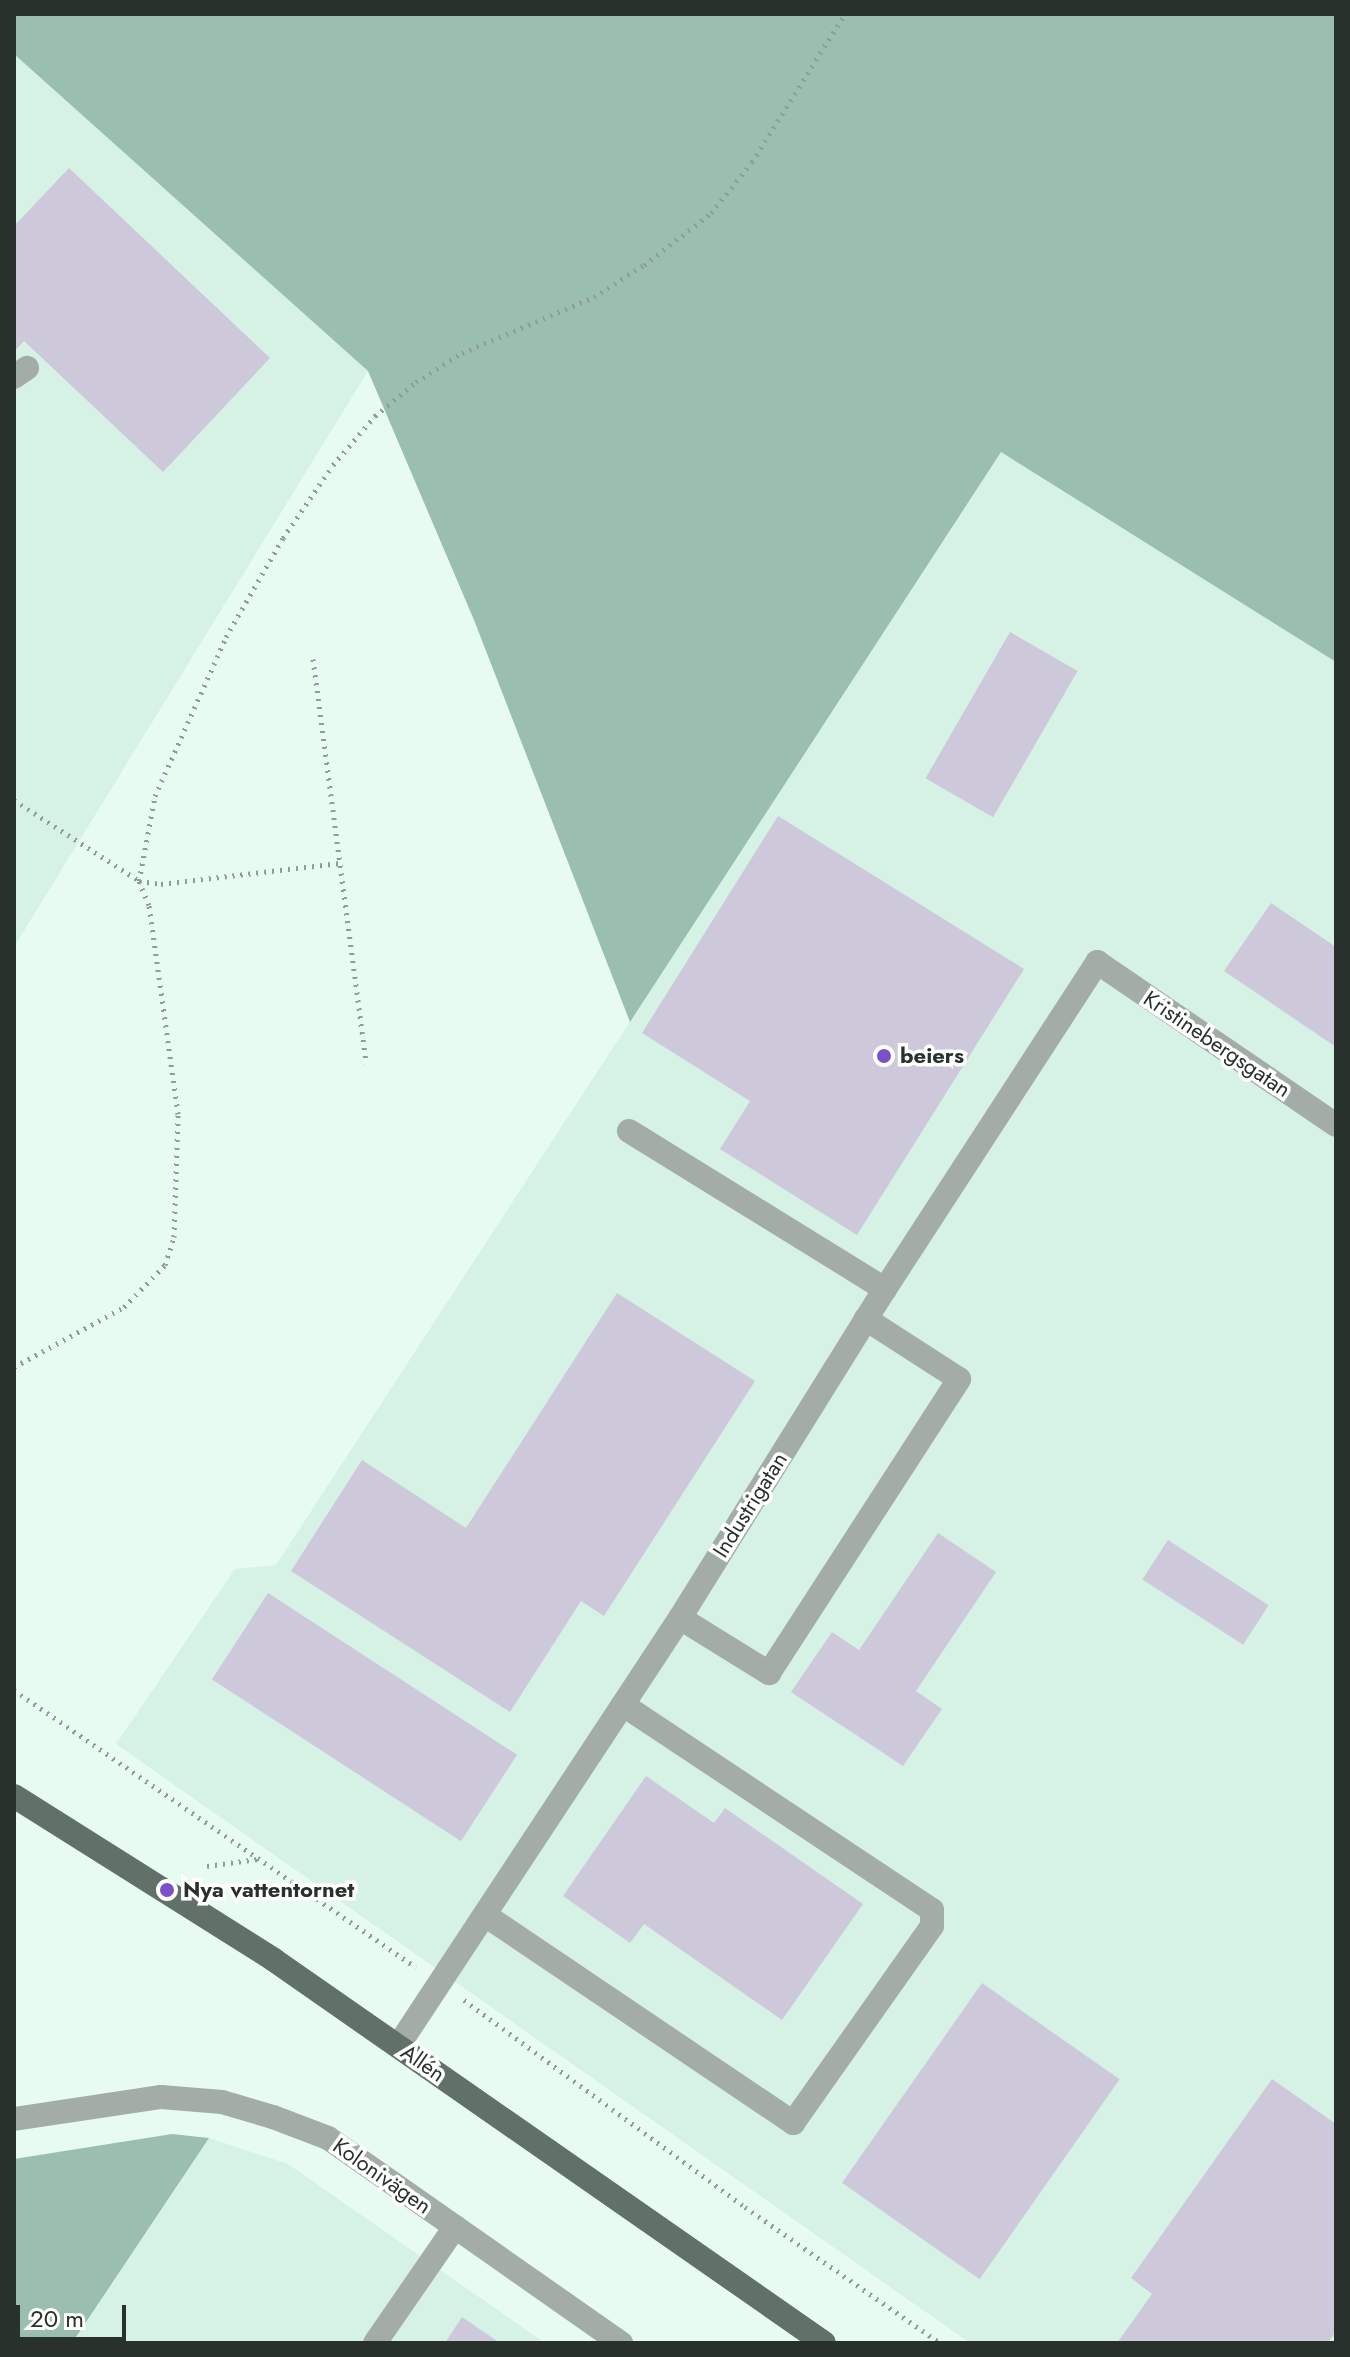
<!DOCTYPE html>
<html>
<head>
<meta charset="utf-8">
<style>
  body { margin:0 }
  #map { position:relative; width:1350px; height:2357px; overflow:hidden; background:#e7fbf1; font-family:Jost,sans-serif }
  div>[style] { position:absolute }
  .built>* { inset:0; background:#d5f2e5 }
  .forest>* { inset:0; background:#9abfae }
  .building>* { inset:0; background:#cdc9db; transform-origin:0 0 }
  .path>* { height:5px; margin-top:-2.5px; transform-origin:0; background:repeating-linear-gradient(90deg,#8f9d96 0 2px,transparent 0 8px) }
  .minor>* { height:24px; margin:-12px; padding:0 12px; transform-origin:12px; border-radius:12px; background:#a4aca8 }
  .major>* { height:24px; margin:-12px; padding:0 12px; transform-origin:12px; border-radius:12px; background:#617069 }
  .dots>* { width:22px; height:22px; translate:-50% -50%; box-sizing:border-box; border:4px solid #fff; border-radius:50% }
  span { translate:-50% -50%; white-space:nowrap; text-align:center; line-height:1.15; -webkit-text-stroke:7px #fff; paint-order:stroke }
  .street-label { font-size:22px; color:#29312d }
  .poi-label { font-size:22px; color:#29312d; font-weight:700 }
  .left { translate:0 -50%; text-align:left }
  .frame { position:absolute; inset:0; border:16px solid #29312d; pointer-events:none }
  .scale { position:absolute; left:16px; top:2305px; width:110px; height:36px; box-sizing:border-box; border:4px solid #29312d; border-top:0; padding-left:10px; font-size:24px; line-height:28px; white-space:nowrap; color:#29312d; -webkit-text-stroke:6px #fff; paint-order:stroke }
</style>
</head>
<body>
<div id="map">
  <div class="built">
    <i style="clip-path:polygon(14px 54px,368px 371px,14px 947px)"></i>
    <i style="clip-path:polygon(1001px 452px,1336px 662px,1336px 2343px,970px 2343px,116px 1744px,235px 1569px,276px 1565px)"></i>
    <i style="clip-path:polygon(209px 2138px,288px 2164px,545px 2343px,72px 2343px)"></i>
  </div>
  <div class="forest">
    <i style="clip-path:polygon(14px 14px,1336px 14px,1336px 662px,1001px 452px,630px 1022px,474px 620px,368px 371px,14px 54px)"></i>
    <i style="clip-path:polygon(172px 2134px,209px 2138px,72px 2343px,14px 2343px,14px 2159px)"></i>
  </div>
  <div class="building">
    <i style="clip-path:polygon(69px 168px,270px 358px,163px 472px,24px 341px,14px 352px,14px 226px)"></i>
    <i style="left:1010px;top:632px;width:78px;height:169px;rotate:30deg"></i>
    <i style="clip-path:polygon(778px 816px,1024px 969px,857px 1235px,720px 1149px,750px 1101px,642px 1033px)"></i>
    <i style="clip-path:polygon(1271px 903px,1336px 947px,1336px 1047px,1224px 971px)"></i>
    <i style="clip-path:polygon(617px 1293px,755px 1381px,604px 1616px,581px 1601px,510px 1712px,291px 1571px,362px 1460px,466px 1528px)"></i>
    <i style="clip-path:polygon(938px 1533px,996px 1572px,916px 1691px,942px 1709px,903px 1766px,791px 1692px,832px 1632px,859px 1650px)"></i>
    <i style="left:1168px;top:1540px;width:120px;height:47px;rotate:33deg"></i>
    <i style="left:268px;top:1593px;width:297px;height:103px;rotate:33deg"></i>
    <i style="clip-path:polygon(646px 1776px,714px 1823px,725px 1808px,863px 1904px,782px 2020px,644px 1924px,630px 1943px,563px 1896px)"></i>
    <i style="left:982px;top:1983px;width:168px;height:244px;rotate:35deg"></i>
    <i style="clip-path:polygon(1272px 2079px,1336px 2124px,1336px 2331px,1328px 2343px,1117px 2343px,1152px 2294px,1131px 2278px)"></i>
    <i style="clip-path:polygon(462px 2317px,500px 2343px,445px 2343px)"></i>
  </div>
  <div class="path">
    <i style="left:313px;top:659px;width:408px;rotate:82.5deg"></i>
    <i style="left:14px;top:800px;width:149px;rotate:32.9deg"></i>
    <i style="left:139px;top:881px;width:22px;rotate:8deg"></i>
    <i style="left:161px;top:884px;width:180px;rotate:-6.7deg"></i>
    <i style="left:14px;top:1367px;width:125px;rotate:-28.6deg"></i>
    <i style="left:124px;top:1307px;width:59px;rotate:-45.7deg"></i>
    <i style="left:165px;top:1265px;width:29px;rotate:-72deg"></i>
    <i style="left:174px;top:1237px;width:123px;rotate:-88.1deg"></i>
    <i style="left:178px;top:1114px;width:211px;rotate:-97.9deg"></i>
    <i style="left:149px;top:905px;width:26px;rotate:-113deg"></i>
    <i style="left:139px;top:881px;width:86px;rotate:-79.3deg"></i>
    <i style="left:155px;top:796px;width:174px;rotate:-65.9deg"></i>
    <i style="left:226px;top:637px;width:114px;rotate:-60.1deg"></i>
    <i style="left:283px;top:538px;width:88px;rotate:-55.6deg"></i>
    <i style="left:333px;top:465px;width:65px;rotate:-49.4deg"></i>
    <i style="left:375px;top:416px;width:53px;rotate:-39.7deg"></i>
    <i style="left:416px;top:382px;width:54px;rotate:-32.2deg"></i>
    <i style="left:462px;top:353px;width:143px;rotate:-23deg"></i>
    <i style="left:594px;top:297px;width:59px;rotate:-32.6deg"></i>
    <i style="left:644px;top:265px;width:85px;rotate:-37.8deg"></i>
    <i style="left:711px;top:213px;width:65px;rotate:-51.2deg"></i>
    <i style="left:752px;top:162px;width:175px;rotate:-57.9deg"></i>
    <i style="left:14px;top:1690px;width:488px;rotate:34.6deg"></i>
    <i style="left:207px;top:1866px;width:51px;rotate:-7.8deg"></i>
    <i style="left:464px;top:2000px;width:349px;rotate:36.4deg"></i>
    <i style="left:745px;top:2207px;width:238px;rotate:34.9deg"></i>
  </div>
  <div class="minor">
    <i style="left:14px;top:377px;width:16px;rotate:-35deg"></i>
    <i style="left:629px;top:1131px;width:301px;rotate:31.7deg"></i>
    <i style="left:680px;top:1618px;width:105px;rotate:31.7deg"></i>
    <i style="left:769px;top:1673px;width:350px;rotate:-57.1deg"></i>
    <i style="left:959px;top:1379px;width:111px;rotate:-147.2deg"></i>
    <i style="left:485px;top:1915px;width:372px;rotate:34deg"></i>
    <i style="left:793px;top:2123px;width:241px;rotate:-54.8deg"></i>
    <i style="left:932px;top:1926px;width:16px;rotate:-90deg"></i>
    <i style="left:932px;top:1910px;width:371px;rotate:-146.4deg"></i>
    <i style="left:398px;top:2046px;width:513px;rotate:-56.62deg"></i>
    <i style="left:680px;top:1618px;width:388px;rotate:-58.1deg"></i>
    <i style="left:885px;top:1289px;width:390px;rotate:-57deg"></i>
    <i style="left:1097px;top:962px;width:289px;rotate:34.3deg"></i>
    <i style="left:14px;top:2119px;width:149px;rotate:-8.5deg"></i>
    <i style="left:161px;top:2097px;width:61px;rotate:4.7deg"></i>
    <i style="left:222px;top:2102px;width:53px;rotate:16.4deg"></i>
    <i style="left:273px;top:2117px;width:59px;rotate:20.9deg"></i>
    <i style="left:328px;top:2138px;width:358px;rotate:35deg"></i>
    <i style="left:375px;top:2343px;width:141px;rotate:-55.4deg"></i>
  </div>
  <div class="major">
    <i style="left:14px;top:1796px;width:307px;rotate:32.2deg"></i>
    <i style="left:274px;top:1960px;width:670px;rotate:34.85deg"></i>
  </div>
  <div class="dots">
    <i style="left:884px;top:1056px;background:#7b51ca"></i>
    <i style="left:167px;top:1890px;background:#7b51ca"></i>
  </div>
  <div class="street-label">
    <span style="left:1217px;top:1044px;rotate:34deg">Kristinebergsgatan</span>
    <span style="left:750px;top:1505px;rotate:-58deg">Industrigatan</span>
    <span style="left:423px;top:2063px;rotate:35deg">Allén</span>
    <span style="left:382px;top:2176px;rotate:35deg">Kolonivägen</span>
  </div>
  <div class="poi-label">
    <span class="left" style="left:900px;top:1056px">beiers</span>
    <span class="left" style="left:183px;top:1890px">Nya vattentornet</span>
  </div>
  <div class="frame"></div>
  <div class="scale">20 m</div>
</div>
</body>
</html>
